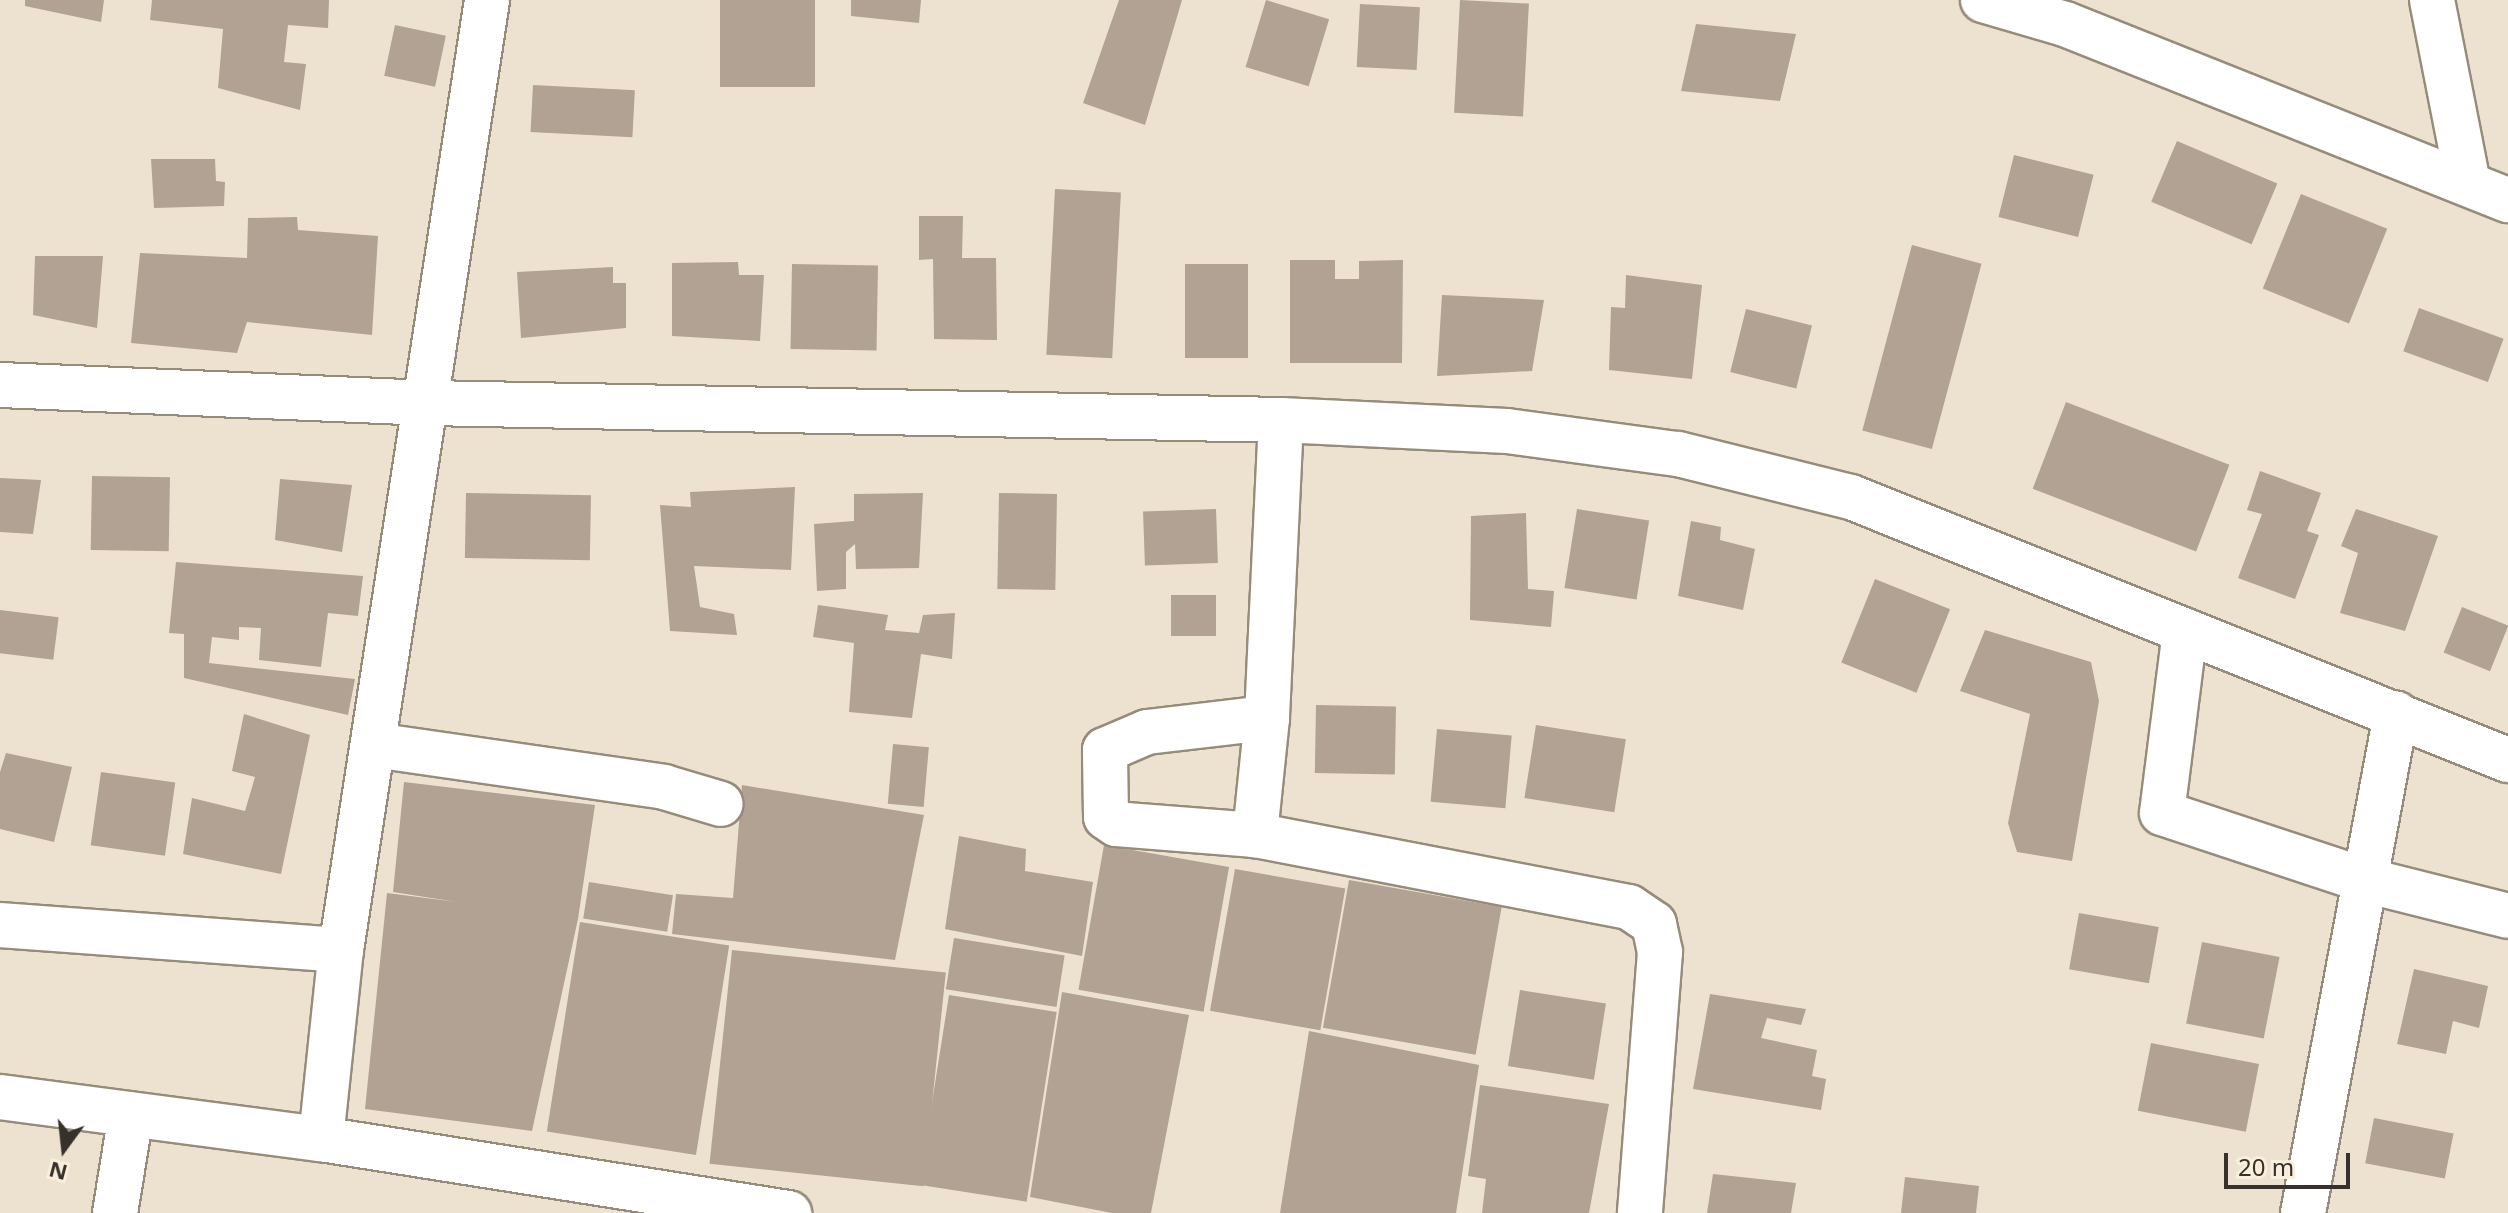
<!DOCTYPE html>
<html>
<head>
<meta charset="utf-8">
<style>
  body { margin:0 }
  #map { position:relative; width:2508px; height:1213px; overflow:hidden; background:#ede2d0; font-family:"Noto Sans",sans-serif }
  div>[style] { position:absolute }
  .building>* { inset:0; background:#b1a293; transform-origin:0 0 }
  .roads { filter:drop-shadow(2px 0 #968c7b) drop-shadow(-2px 0 #968c7b) drop-shadow(0 2px #968c7b) drop-shadow(0 -2px #968c7b) }
  .minor>* { height:44px; margin:-22px; padding:0 22px; transform-origin:22px; border-radius:22px; background:#fff }
  span { translate:-50% -50%; white-space:nowrap; text-align:center; line-height:1.15; -webkit-text-stroke:7px #faefdd; paint-order:stroke }
  .north { position:absolute; left:24px; top:1109px; width:80px; height:80px; -webkit-text-stroke:6px #faefdd; paint-order:stroke; rotate:195deg; font-size:22px; font-weight:700; line-height:32px; text-align:center; color:#36312a }
  .north::after { content:''; display:block; margin:auto; width:28px; height:36px; background:#36312a; clip-path:polygon(50% 0,100% 100%,50% 72%,0 100%) }
  .scale { position:absolute; left:2224px; top:1153px; width:126px; height:36px; box-sizing:border-box; border:4px solid #36312a; border-top:0; padding-left:10px; font-size:24px; line-height:28px; white-space:nowrap; color:#36312a; -webkit-text-stroke:6px #faefdd; paint-order:stroke }
</style>
</head>
<body>
<div id="map">
  <div class="building">
    <i style="clip-path:polygon(25px 0,104px 0,101px 22px,25px 6px)"></i>
    <i style="clip-path:polygon(152px 0,329px 0,328px 28px,288px 25px,284px 62px,306px 64px,300px 110px,218px 88px,223px 29px,150px 20px)"></i>
    <i style="left:720px;top:0;width:95px;height:87px"></i>
    <i style="clip-path:polygon(851px 0,921px 0,919px 23px,851px 16px)"></i>
    <i style="clip-path:polygon(1119px 0,1182px 0,1145px 125px,1083px 103px)"></i>
    <i style="left:1266px;top:0;width:66px;height:70px;rotate:17deg"></i>
    <i style="left:1460px;top:0;width:69px;height:113px;rotate:3deg"></i>
    <i style="left:1360px;top:4px;width:60px;height:63px;rotate:3deg"></i>
    <i style="clip-path:polygon(1696px 24px,1796px 34px,1780px 101px,1681px 91px)"></i>
    <i style="left:395px;top:25px;width:52px;height:52px;rotate:12deg"></i>
    <i style="left:533px;top:85px;width:102px;height:47px;rotate:3deg"></i>
    <i style="left:2177px;top:141px;width:109px;height:66px;rotate:23deg"></i>
    <i style="left:2014px;top:155px;width:82px;height:64px;rotate:14deg"></i>
    <i style="clip-path:polygon(151px 159px,215px 159px,216px 181px,225px 182px,224px 206px,154px 208px)"></i>
    <i style="left:1055px;top:189px;width:66px;height:166px;rotate:3deg"></i>
    <i style="left:2301px;top:194px;width:93px;height:102px;rotate:22deg"></i>
    <i style="clip-path:polygon(919px 216px,963px 216px,962px 258px,996px 258px,997px 340px,934px 339px,933px 259px,919px 260px)"></i>
    <i style="clip-path:polygon(297px 217px,298px 230px,378px 236px,372px 335px,247px 322px,237px 353px,131px 343px,140px 253px,247px 258px,248px 218px)"></i>
    <i style="left:1912px;top:245px;width:72px;height:192px;rotate:15deg"></i>
    <i style="clip-path:polygon(35px 256px,103px 256px,97px 328px,33px 315px)"></i>
    <i style="clip-path:polygon(1290px 260px,1335px 260px,1335px 279px,1359px 279px,1359px 261px,1403px 260px,1402px 363px,1290px 363px)"></i>
    <i style="clip-path:polygon(738px 262px,739px 275px,764px 275px,760px 341px,672px 336px,672px 263px)"></i>
    <i style="left:792px;top:264px;width:86px;height:85px;rotate:1deg"></i>
    <i style="left:1185px;top:264px;width:63px;height:94px"></i>
    <i style="clip-path:polygon(613px 267px,613px 283px,626px 283px,626px 328px,521px 338px,517px 272px)"></i>
    <i style="clip-path:polygon(1626px 275px,1702px 285px,1692px 379px,1609px 370px,1611px 307px,1625px 308px)"></i>
    <i style="clip-path:polygon(1442px 295px,1544px 300px,1532px 371px,1437px 376px)"></i>
    <i style="left:2419px;top:308px;width:90px;height:46px;rotate:20deg"></i>
    <i style="left:1746px;top:309px;width:68px;height:65px;rotate:14deg"></i>
    <i style="left:2066px;top:402px;width:175px;height:93px;rotate:21deg"></i>
    <i style="clip-path:polygon(2260px 471px,2321px 493px,2307px 531px,2319px 535px,2295px 599px,2238px 578px,2262px 514px,2247px 510px)"></i>
    <i style="left:92px;top:476px;width:78px;height:74px;rotate:1deg"></i>
    <i style="clip-path:polygon(0 478px,41px 480px,33px 534px,0 532px)"></i>
    <i style="clip-path:polygon(280px 479px,352px 485px,342px 552px,275px 540px)"></i>
    <i style="clip-path:polygon(795px 487px,791px 570px,694px 566px,700px 607px,734px 614px,737px 635px,670px 631px,660px 505px,691px 507px,690px 492px)"></i>
    <i style="left:466px;top:493px;width:125px;height:65px;rotate:1deg"></i>
    <i style="clip-path:polygon(923px 493px,919px 568px,856px 569px,855px 544px,846px 552px,846px 589px,817px 591px,814px 524px,854px 521px,854px 494px)"></i>
    <i style="left:999px;top:493px;width:58px;height:96px;rotate:1deg"></i>
    <i style="left:1216px;top:509px;width:54px;height:73px;rotate:88deg"></i>
    <i style="left:1577px;top:509px;width:73px;height:80px;rotate:9deg"></i>
    <i style="clip-path:polygon(2356px 509px,2438px 536px,2405px 631px,2340px 613px,2358px 553px,2341px 546px)"></i>
    <i style="clip-path:polygon(1526px 513px,1528px 589px,1554px 591px,1551px 627px,1470px 620px,1471px 516px)"></i>
    <i style="clip-path:polygon(1691px 521px,1721px 527px,1720px 540px,1755px 549px,1743px 610px,1678px 596px)"></i>
    <i style="clip-path:polygon(176px 562px,363px 576px,358px 616px,328px 613px,321px 667px,259px 660px,261px 628px,239px 627px,239px 640px,212px 637px,209px 663px,355px 679px,348px 715px,184px 678px,184px 634px,169px 633px)"></i>
    <i style="left:1875px;top:579px;width:81px;height:90px;rotate:22deg"></i>
    <i style="left:1171px;top:595px;width:45px;height:41px"></i>
    <i style="clip-path:polygon(818px 605px,888px 615px,885px 630px,919px 633px,923px 615px,955px 613px,952px 659px,921px 654px,912px 718px,849px 712px,854px 643px,813px 637px)"></i>
    <i style="left:2462px;top:607px;width:50px;height:49px;rotate:22deg"></i>
    <i style="left:0;top:610px;width:59px;height:43px;rotate:7deg"></i>
    <i style="clip-path:polygon(1985px 630px,2091px 662px,2099px 701px,2072px 861px,2017px 852px,2008px 823px,2030px 714px,1960px 691px)"></i>
    <i style="left:1316px;top:705px;width:80px;height:68px;rotate:1deg"></i>
    <i style="clip-path:polygon(244px 714px,310px 735px,281px 874px,183px 854px,192px 798px,245px 811px,255px 777px,232px 771px)"></i>
    <i style="left:1536px;top:725px;width:91px;height:74px;rotate:9deg"></i>
    <i style="left:1437px;top:729px;width:75px;height:73px;rotate:5deg"></i>
    <i style="left:893px;top:744px;width:36px;height:60px;rotate:5deg"></i>
    <i style="clip-path:polygon(6px 753px,72px 767px,54px 842px,0 829px,0 772px)"></i>
    <i style="left:101px;top:772px;width:75px;height:74px;rotate:8deg"></i>
    <i style="clip-path:polygon(404px 782px,595px 805px,578px 919px,532px 1131px,365px 1109px,387px 893px,457px 902px,393px 892px)"></i>
    <i style="clip-path:polygon(742px 785px,924px 815px,895px 960px,672px 934px,676px 894px,733px 898px)"></i>
    <i style="clip-path:polygon(959px 836px,1026px 849px,1025px 871px,1093px 882px,1082px 956px,945px 929px)"></i>
    <i style="left:1104px;top:845px;width:127px;height:147px;rotate:10deg"></i>
    <i style="left:1235px;top:869px;width:112px;height:144px;rotate:10deg"></i>
    <i style="left:1349px;top:880px;width:155px;height:150px;rotate:10deg"></i>
    <i style="left:589px;top:882px;width:85px;height:37px;rotate:9deg"></i>
    <i style="left:2079px;top:913px;width:81px;height:57px;rotate:10deg"></i>
    <i style="left:580px;top:922px;width:151px;height:212px;rotate:9deg"></i>
    <i style="left:954px;top:938px;width:112px;height:52px;rotate:9deg"></i>
    <i style="left:2202px;top:942px;width:79px;height:83px;rotate:11deg"></i>
    <i style="left:732px;top:950px;width:215px;height:215px;rotate:6deg"></i>
    <i style="clip-path:polygon(2414px 969px,2488px 986px,2479px 1028px,2453px 1021px,2446px 1054px,2397px 1044px)"></i>
    <i style="left:1520px;top:990px;width:87px;height:77px;rotate:9deg"></i>
    <i style="clip-path:polygon(1062px 992px,1189px 1015px,1151px 1213px,1112px 1213px,1030px 1197px)"></i>
    <i style="clip-path:polygon(1710px 994px,1806px 1009px,1801px 1025px,1767px 1018px,1761px 1038px,1817px 1050px,1812px 1076px,1826px 1079px,1821px 1110px,1693px 1089px)"></i>
    <i style="left:949px;top:995px;width:109px;height:192px;rotate:9deg"></i>
    <i style="clip-path:polygon(1309px 1031px,1479px 1065px,1456px 1213px,1280px 1213px)"></i>
    <i style="left:2151px;top:1043px;width:110px;height:69px;rotate:11deg"></i>
    <i style="clip-path:polygon(1480px 1085px,1609px 1104px,1589px 1213px,1482px 1213px,1486px 1179px,1468px 1176px)"></i>
    <i style="left:2374px;top:1118px;width:81px;height:46px;rotate:11deg"></i>
    <i style="clip-path:polygon(1713px 1174px,1796px 1183px,1791px 1213px,1707px 1213px)"></i>
    <i style="clip-path:polygon(1905px 1177px,1979px 1186px,1976px 1213px,1901px 1213px)"></i>
  </div>
  <div class="roads">
    <div class="minor">
      <i style="left:1983px;top:0;width:85px;rotate:16.3deg"></i>
      <i style="left:2065px;top:24px;width:477px;rotate:21.7deg"></i>
      <i style="left:2432px;top:0;width:187px;rotate:78.9deg"></i>
      <i style="left:0;top:385px;width:428px;rotate:2.4deg"></i>
      <i style="left:428px;top:403px;width:853px;rotate:1.14deg"></i>
      <i style="left:1281px;top:420px;width:226px;rotate:2.8deg"></i>
      <i style="left:1507px;top:431px;width:173px;rotate:7.7deg"></i>
      <i style="left:1678px;top:454px;width:178px;rotate:14deg"></i>
      <i style="left:1851px;top:497px;width:708px;rotate:21.82deg"></i>
      <i style="left:1281px;top:420px;width:298px;rotate:92.7deg"></i>
      <i style="left:1267px;top:718px;width:118px;rotate:95.9deg"></i>
      <i style="left:1255px;top:835px;width:381px;rotate:10.9deg"></i>
      <i style="left:1629px;top:907px;width:30px;rotate:34deg"></i>
      <i style="left:1654px;top:924px;width:29px;rotate:78deg"></i>
      <i style="left:1660px;top:952px;width:262px;rotate:94.4deg"></i>
      <i style="left:2185px;top:631px;width:183px;rotate:97.2deg"></i>
      <i style="left:2162px;top:813px;width:214px;rotate:18.3deg"></i>
      <i style="left:2365px;top:880px;width:147px;rotate:14.1deg"></i>
      <i style="left:374px;top:745px;width:293px;rotate:8.2deg"></i>
      <i style="left:664px;top:787px;width:59px;rotate:16.6deg"></i>
      <i style="left:1255px;top:835px;width:139px;rotate:-175.5deg"></i>
      <i style="left:1116px;top:824px;width:12px;rotate:-145deg"></i>
      <i style="left:1106px;top:817px;width:67px;rotate:-90.9deg"></i>
      <i style="left:1105px;top:750px;width:46px;rotate:-23.2deg"></i>
      <i style="left:1147px;top:732px;width:121px;rotate:-6.7deg"></i>
      <i style="left:0;top:925px;width:342px;rotate:4.2deg"></i>
      <i style="left:0;top:1097px;width:324px;rotate:7.5deg"></i>
      <i style="left:321px;top:1139px;width:474px;rotate:9deg"></i>
      <i style="left:321px;top:1139px;width:190px;rotate:-84deg"></i>
      <i style="left:341px;top:950px;width:961px;rotate:-81.26deg"></i>
      <i style="left:115px;top:1213px;width:100px;rotate:-80.8deg"></i>
      <i style="left:2303px;top:1213px;width:508px;rotate:-79.44deg"></i>
    </div>
  </div>
  <div class="north">N</div>
  <div class="scale">20 m</div>
</div>
</body>
</html>
